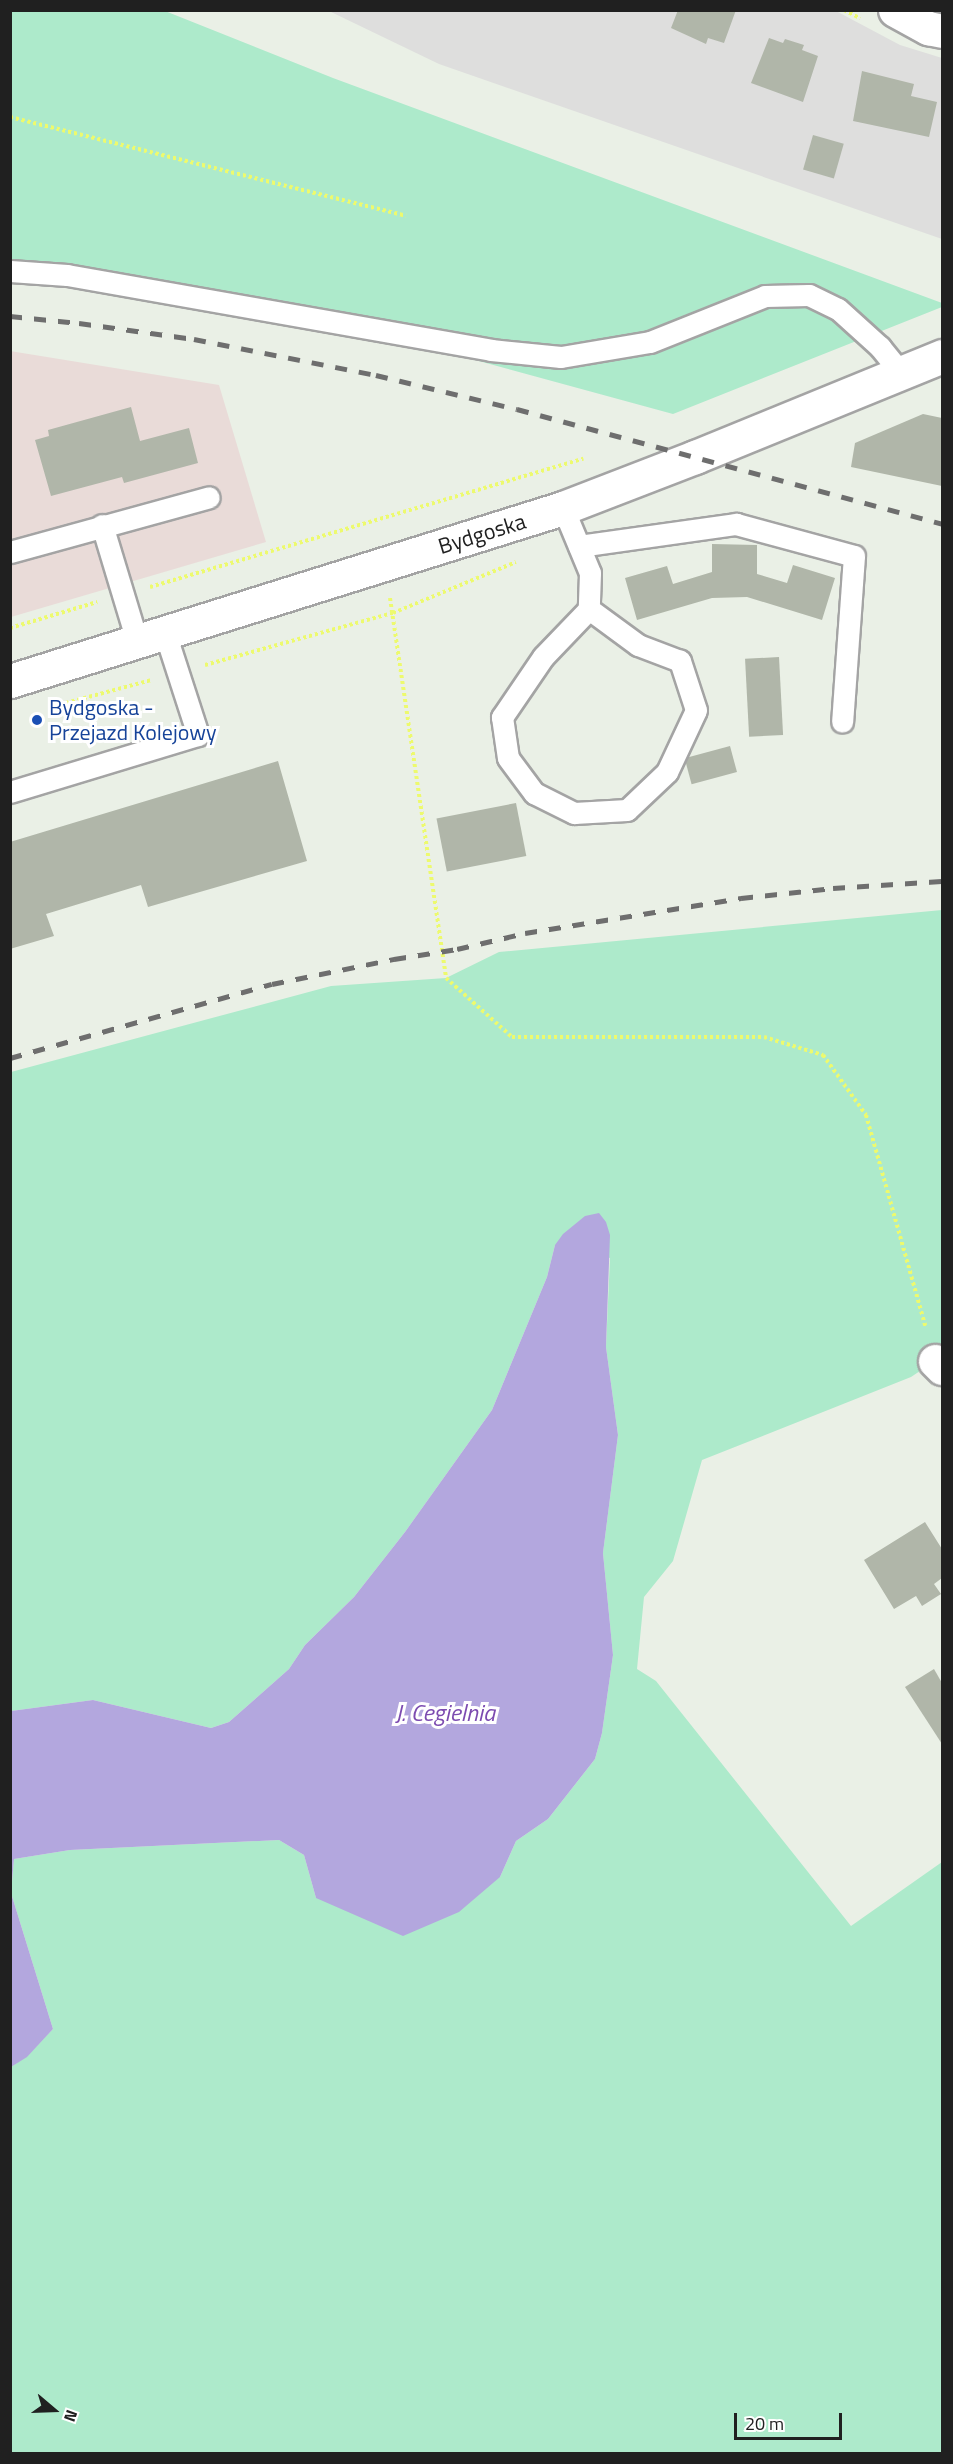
<!DOCTYPE html>
<html>
<head>
<meta charset="utf-8">
<style>
  body { margin:0 }
  #map { position:relative; width:953px; height:2464px; overflow:hidden; background:#eaf0e6; font-family:"Titillium Web",sans-serif }
  div>[style] { position:absolute }
  .residential>* { inset:0; background:#dededd }
  .industrial>* { inset:0; background:#e9dbd8 }
  .grass>* { inset:0; background:#adeacb }
  .water>* { inset:0; background:#b3a7de }
  .building>* { inset:0; background:#b0b6a9; transform-origin:0 0 }
  .path>* { height:4px; margin-top:-2px; transform-origin:0; background:repeating-linear-gradient(90deg,#edfa6e 0 3px,transparent 0 6px) }
  .roads { filter:drop-shadow(2px 0 #a4a4a4) drop-shadow(-2px 0 #a4a4a4) drop-shadow(0 2px #a4a4a4) drop-shadow(0 -2px #a4a4a4) }
  .service>* { height:21px; margin:-10.5px; padding:0 10.5px; transform-origin:10.5px; border-radius:10.5px; background:#fff }
  .minor>* { height:33px; margin:-16.5px; padding:0 16.5px; transform-origin:16.5px; border-radius:16.5px; background:#fff }
  .tertiary>* { height:33px; margin:-16.5px; padding:0 16.5px; transform-origin:16.5px; border-radius:16.5px; background:#fff }
  .rail>* { height:4.5px; margin-top:-2.25px; transform-origin:0; background:repeating-linear-gradient(90deg,#6e6e6e 0 12px,transparent 0 24px) }
  .dots>* { width:16px; height:16px; translate:-50% -50%; box-sizing:border-box; border:3px solid #fff; border-radius:50% }
  span { translate:-50% -50%; white-space:nowrap; text-align:center; line-height:1.15; -webkit-text-stroke:6px #fff; paint-order:stroke }
  .street-label { font-size:22px; color:#202020 }
  .transit-label { font-size:22px; color:#164399 }
  .left { translate:0 -50%; text-align:left }
  .water-label { font-size:24px; color:#7c4bb0; font-style:italic }
  .frame { position:absolute; inset:0; border:12px solid #202020; pointer-events:none }
  .north { position:absolute; left:24px; top:2380px; width:60px; height:60px; -webkit-text-stroke:4px #fff; paint-order:stroke; rotate:109deg; font-size:16px; font-weight:700; line-height:24px; text-align:center; color:#202020 }
  .north::after { content:''; display:block; margin:auto; width:21px; height:27px; background:#202020; clip-path:polygon(50% 0,100% 100%,50% 72%,0 100%) }
  .scale { position:absolute; left:734px; top:2413px; width:108px; height:27px; box-sizing:border-box; border:3px solid #202020; border-top:0; padding-left:8px; font-size:18px; line-height:21px; white-space:nowrap; color:#202020; -webkit-text-stroke:4px #fff; paint-order:stroke }
</style>
</head>
<body>
<div id="map">
  <div class="residential">
    <i style="clip-path:polygon(329px 11px,836px 11px,900px 45px,942px 58px,942px 239px,439px 64px)"></i>
  </div>
  <div class="industrial">
    <i style="clip-path:polygon(10px 351px,219px 385px,266px 542px,11px 617px)"></i>
  </div>
  <div class="grass">
    <i style="clip-path:polygon(10px 11px,165px 11px,333px 78px,942px 303px,942px 307px,673px 414px,258px 301px,11px 261px)"></i>
    <i style="clip-path:polygon(942px 910px,942px 1367px,935px 1361px,911px 1377px,702px 1460px,673px 1561px,644px 1597px,637px 1669px,656px 1681px,851px 1926px,942px 1862px,942px 2453px,11px 2454px,11px 2067px,27px 2056px,53px 2029px,11px 1893px,14px 1859px,70px 1850px,279px 1840px,304px 1855px,316px 1898px,500px 1877px,516px 1841px,548px 1819px,595px 1759px,602px 1733px,613px 1655px,603px 1553px,618px 1435px,606px 1347px,610px 1258px,555px 1245px,547px 1277px,492px 1410px,405px 1532px,354px 1597px,305px 1645px,289px 1669px,229px 1722px,211px 1728px,93px 1700px,11px 1711px,11px 1072px,331px 986px,446px 978px,499px 952px)"></i>
  </div>
  <div class="water">
    <i style="clip-path:polygon(599px 1213px,606px 1222px,610px 1235px,606px 1347px,618px 1435px,603px 1553px,613px 1655px,602px 1733px,595px 1759px,548px 1819px,516px 1841px,500px 1877px,459px 1912px,403px 1936px,316px 1898px,304px 1855px,279px 1840px,70px 1850px,14px 1859px,11px 1893px,53px 2029px,27px 2057px,11px 2067px,11px 1711px,93px 1700px,211px 1728px,229px 1722px,289px 1669px,305px 1645px,354px 1597px,405px 1532px,492px 1410px,547px 1277px,555px 1245px,563px 1234px,585px 1216px)"></i>
  </div>
  <div class="building">
    <i style="clip-path:polygon(678px 10px,736px 10px,724px 43px,708px 38px,706px 44px,671px 28px)"></i>
    <i style="clip-path:polygon(769px 38px,783px 43px,785px 39px,804px 45px,802px 50px,818px 56px,803px 102px,751px 83px)"></i>
    <i style="clip-path:polygon(862px 71px,914px 84px,911px 96px,937px 102px,929px 137px,853px 121px)"></i>
    <i style="left:813px;top:135px;width:32px;height:36px;rotate:16deg"></i>
    <i style="clip-path:polygon(131px 407px,140px 441px,189px 428px,198px 463px,124px 483px,122px 477px,51px 496px,35px 440px,49px 436px,48px 430px)"></i>
    <i style="clip-path:polygon(923px 414px,942px 418px,942px 486px,851px 467px,855px 443px)"></i>
    <i style="clip-path:polygon(712px 544px,757px 545px,757px 574px,787px 583px,793px 565px,835px 578px,822px 620px,747px 597px,712px 598px,637px 620px,625px 578px,667px 566px,673px 584px,712px 572px)"></i>
    <i style="left:779px;top:657px;width:78px;height:34px;rotate:87deg"></i>
    <i style="left:730px;top:746px;width:27px;height:47px;rotate:75deg"></i>
    <i style="clip-path:polygon(278px 761px,307px 861px,148px 907px,141px 885px,46px 914px,54px 936px,10px 949px,10px 842px)"></i>
    <i style="left:516px;top:803px;width:54px;height:81px;rotate:79deg"></i>
    <i style="clip-path:polygon(925px 1522px,942px 1549px,942px 1578px,934px 1584px,941px 1594px,922px 1606px,916px 1596px,894px 1609px,864px 1560px)"></i>
    <i style="clip-path:polygon(934px 1669px,942px 1683px,942px 1744px,905px 1687px)"></i>
  </div>
  <div class="path">
    <i style="left:844px;top:10px;width:18px;rotate:27deg"></i>
    <i style="left:10px;top:117px;width:408px;rotate:14deg"></i>
    <i style="left:150px;top:587px;width:452px;rotate:-16.5deg"></i>
    <i style="left:390px;top:598px;width:384px;rotate:81.6deg"></i>
    <i style="left:446px;top:978px;width:89px;rotate:41.8deg"></i>
    <i style="left:512px;top:1037px;width:252px"></i>
    <i style="left:764px;top:1037px;width:62px;rotate:17deg"></i>
    <i style="left:823px;top:1055px;width:74px;rotate:54.4deg"></i>
    <i style="left:866px;top:1115px;width:221px;rotate:74.3deg"></i>
    <i style="left:10px;top:628px;width:91px;rotate:-16.6deg"></i>
    <i style="left:205px;top:665px;width:195px;rotate:-15.5deg"></i>
    <i style="left:393px;top:613px;width:133px;rotate:-22.5deg"></i>
    <i style="left:66px;top:703px;width:88px;rotate:-15.1deg"></i>
  </div>
  <div class="roads">
    <div class="service">
      <i style="left:10px;top:271px;width:57px;rotate:4deg"></i>
      <i style="left:67px;top:275px;width:431px;rotate:10deg"></i>
      <i style="left:491px;top:350px;width:70px;rotate:5.7deg"></i>
      <i style="left:561px;top:357px;width:90px;rotate:-9.6deg"></i>
      <i style="left:650px;top:342px;width:124px;rotate:-21.8deg"></i>
      <i style="left:765px;top:296px;width:44px;rotate:-1.3deg"></i>
      <i style="left:809px;top:295px;width:32px;rotate:26deg"></i>
      <i style="left:838px;top:309px;width:57px;rotate:42.1deg"></i>
      <i style="left:880px;top:347px;width:33px;rotate:51deg"></i>
      <i style="left:563px;top:508px;width:70px;rotate:67.4deg"></i>
      <i style="left:590px;top:573px;width:36px;rotate:92deg"></i>
      <i style="left:589px;top:609px;width:66px;rotate:133.8deg"></i>
      <i style="left:543px;top:657px;width:73px;rotate:124.3deg"></i>
      <i style="left:502px;top:717px;width:41px;rotate:81.7deg"></i>
      <i style="left:508px;top:758px;width:44px;rotate:53.4deg"></i>
      <i style="left:534px;top:793px;width:45px;rotate:26.6deg"></i>
      <i style="left:574px;top:813px;width:53px;rotate:-3.2deg"></i>
      <i style="left:627px;top:810px;width:55px;rotate:-43.5deg"></i>
      <i style="left:667px;top:772px;width:68px;rotate:-64.9deg"></i>
      <i style="left:696px;top:710px;width:52px;rotate:-108.1deg"></i>
      <i style="left:680px;top:661px;width:45px;rotate:-159.1deg"></i>
      <i style="left:638px;top:645px;width:61px;rotate:-143.7deg"></i>
      <i style="left:102px;top:525px;width:121px;rotate:73.2deg"></i>
      <i style="left:579px;top:546px;width:159px;rotate:-8deg"></i>
      <i style="left:736px;top:524px;width:122px;rotate:15.2deg"></i>
      <i style="left:854px;top:556px;width:166px;rotate:94.1deg"></i>
      <i style="left:10px;top:552px;width:206px;rotate:-15.4deg"></i>
      <i style="left:10px;top:792px;width:196px;rotate:-16.9deg"></i>
      <i style="left:198px;top:735px;width:107px;rotate:-107.9deg"></i>
    </div>
    <div class="minor">
      <i style="left:895px;top:10px;width:38px;rotate:29deg"></i>
      <i style="left:928px;top:28px;width:14px;rotate:12deg"></i>
      <i style="left:935px;top:1361px;width:10px;rotate:45deg"></i>
    </div>
    <div class="tertiary">
      <i style="left:10px;top:681px;width:579px;rotate:-17.37deg"></i>
      <i style="left:563px;top:508px;width:142px;rotate:-21.1deg"></i>
      <i style="left:695px;top:457px;width:267px;rotate:-22.2deg"></i>
    </div>
  </div>
  <div class="rail">
    <i style="left:10px;top:316px;width:69px;rotate:5.8deg"></i>
    <i style="left:79px;top:323px;width:116px;rotate:7.9deg"></i>
    <i style="left:194px;top:339px;width:186px;rotate:11.2deg"></i>
    <i style="left:376px;top:375px;width:145px;rotate:13.6deg"></i>
    <i style="left:517px;top:409px;width:440px;rotate:15.1deg"></i>
    <i style="left:10px;top:1058px;width:272px;rotate:-15.8deg"></i>
    <i style="left:272px;top:984px;width:125px;rotate:-11.6deg"></i>
    <i style="left:394px;top:959px;width:64px;rotate:-9deg"></i>
    <i style="left:457px;top:949px;width:70px;rotate:-13.2deg"></i>
    <i style="left:525px;top:933px;width:219px;rotate:-9.2deg"></i>
    <i style="left:741px;top:898px;width:93px;rotate:-6.2deg"></i>
    <i style="left:833px;top:888px;width:109px;rotate:-3.7deg"></i>
  </div>
  <div class="dots">
    <i style="left:37px;top:720px;background:#1a4fb4"></i>
  </div>
  <div class="street-label">
    <span style="left:482px;top:534px;rotate:-17deg">Bydgoska</span>
  </div>
  <div class="transit-label">
    <span class="left" style="left:49px;top:720px">Bydgoska -<br>Przejazd Kolejowy</span>
  </div>
  <div class="water-label">
    <span style="left:445px;top:1713px">J. Cegielnia</span>
  </div>
  <div class="frame"></div>
  <div class="north">N</div>
  <div class="scale">20 m</div>
</div>
</body>
</html>
